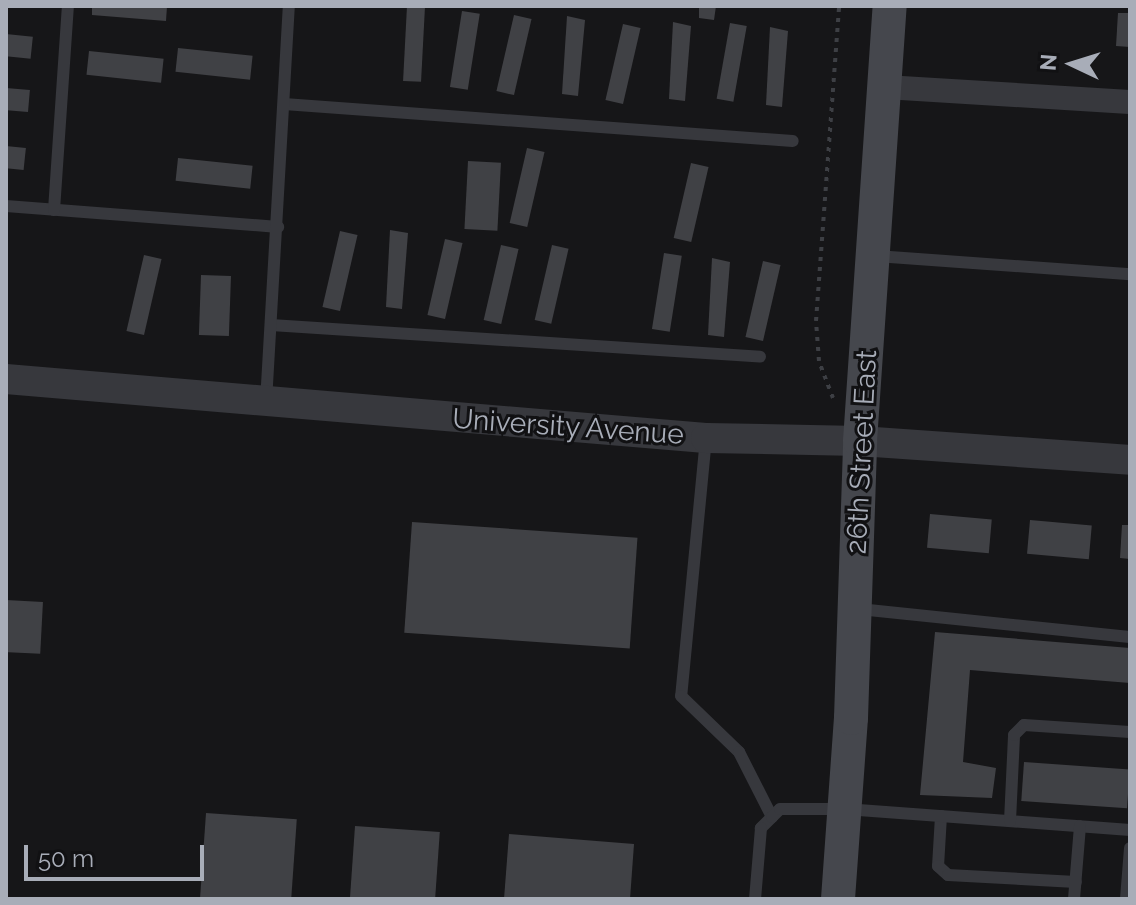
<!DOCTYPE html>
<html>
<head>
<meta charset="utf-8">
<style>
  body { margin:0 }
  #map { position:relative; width:1136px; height:905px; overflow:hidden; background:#161618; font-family:Raleway,sans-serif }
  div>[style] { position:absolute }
  .building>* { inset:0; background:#404145; transform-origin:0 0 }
  .path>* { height:4px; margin-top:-2px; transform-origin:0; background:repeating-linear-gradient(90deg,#3d3f44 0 4px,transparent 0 10px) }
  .service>* { height:12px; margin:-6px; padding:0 6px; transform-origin:6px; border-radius:6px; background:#37383d }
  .minor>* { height:24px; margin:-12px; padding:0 12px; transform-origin:12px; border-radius:12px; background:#37383d }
  .tertiary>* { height:30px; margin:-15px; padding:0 15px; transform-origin:15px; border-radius:15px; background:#37383d }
  .secondary>* { height:34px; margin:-17px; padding:0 17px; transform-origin:17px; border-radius:17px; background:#45474d }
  span { translate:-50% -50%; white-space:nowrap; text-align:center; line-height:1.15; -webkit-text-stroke:6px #111113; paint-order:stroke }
  .street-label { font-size:28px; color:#a8adb8 }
  .frame { position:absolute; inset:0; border:8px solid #a8adb8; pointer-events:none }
  .north { position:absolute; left:1032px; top:24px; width:80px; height:80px; -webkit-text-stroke:6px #111113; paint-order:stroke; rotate:274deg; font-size:22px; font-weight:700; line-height:32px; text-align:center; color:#a8adb8 }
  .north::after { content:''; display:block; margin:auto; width:28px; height:36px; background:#a8adb8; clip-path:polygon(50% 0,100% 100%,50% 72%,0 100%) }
  .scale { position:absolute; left:24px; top:845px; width:180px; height:36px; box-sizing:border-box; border:4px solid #a8adb8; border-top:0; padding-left:10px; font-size:24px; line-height:28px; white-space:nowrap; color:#a8adb8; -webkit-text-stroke:6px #111113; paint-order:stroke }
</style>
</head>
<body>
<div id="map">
  <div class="building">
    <i style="clip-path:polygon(92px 6px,167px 6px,166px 21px,92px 15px)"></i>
    <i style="left:407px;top:6px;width:18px;height:75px;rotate:3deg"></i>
    <i style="clip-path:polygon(699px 6px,716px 6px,714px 20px,699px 18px)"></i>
    <i style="left:462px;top:11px;width:18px;height:77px;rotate:9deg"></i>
    <i style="clip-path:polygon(1118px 13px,1130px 13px,1130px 47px,1116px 46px)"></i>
    <i style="left:514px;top:15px;width:18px;height:78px;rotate:13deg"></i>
    <i style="clip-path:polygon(567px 16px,585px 20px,578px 96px,562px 94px)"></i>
    <i style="clip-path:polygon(673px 22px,691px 26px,685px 101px,669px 99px)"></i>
    <i style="left:730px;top:23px;width:17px;height:77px;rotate:10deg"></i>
    <i style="left:623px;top:24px;width:18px;height:78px;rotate:13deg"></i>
    <i style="clip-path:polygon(770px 27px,788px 31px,782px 107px,766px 105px)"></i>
    <i style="left:6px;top:34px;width:27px;height:22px;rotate:6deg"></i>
    <i style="left:178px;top:48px;width:75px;height:24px;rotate:6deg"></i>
    <i style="left:89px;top:51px;width:75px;height:24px;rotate:6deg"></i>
    <i style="left:6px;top:88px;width:24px;height:22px;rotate:5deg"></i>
    <i style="left:6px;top:146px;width:20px;height:22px;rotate:6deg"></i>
    <i style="left:527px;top:148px;width:18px;height:77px;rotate:13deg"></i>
    <i style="left:178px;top:158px;width:75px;height:23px;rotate:6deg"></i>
    <i style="left:468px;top:161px;width:33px;height:68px;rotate:3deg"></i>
    <i style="left:691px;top:163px;width:18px;height:77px;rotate:13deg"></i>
    <i style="clip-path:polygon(390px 230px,408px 233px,402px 309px,386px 307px)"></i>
    <i style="left:340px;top:231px;width:18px;height:78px;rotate:13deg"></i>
    <i style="left:445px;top:239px;width:18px;height:78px;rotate:13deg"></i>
    <i style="left:501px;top:245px;width:18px;height:77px;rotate:13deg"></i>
    <i style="left:552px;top:245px;width:17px;height:77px;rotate:13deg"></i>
    <i style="left:664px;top:253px;width:18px;height:77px;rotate:9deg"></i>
    <i style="left:144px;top:255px;width:18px;height:78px;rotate:13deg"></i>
    <i style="clip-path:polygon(712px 258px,730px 262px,724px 337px,708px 335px)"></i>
    <i style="left:763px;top:261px;width:18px;height:78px;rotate:13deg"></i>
    <i style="left:201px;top:275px;width:30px;height:60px;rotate:2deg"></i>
    <i style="left:930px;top:514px;width:62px;height:34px;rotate:5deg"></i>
    <i style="left:1030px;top:520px;width:62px;height:34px;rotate:5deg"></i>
    <i style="left:412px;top:522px;width:226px;height:111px;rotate:4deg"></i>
    <i style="clip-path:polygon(1122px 525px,1130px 525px,1130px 559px,1120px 558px)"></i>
    <i style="left:6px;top:600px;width:37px;height:52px;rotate:3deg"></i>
    <i style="clip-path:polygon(935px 632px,1130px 648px,1130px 683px,970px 670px,963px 762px,996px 768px,992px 798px,920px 795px)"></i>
    <i style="left:1024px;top:762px;width:106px;height:39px;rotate:4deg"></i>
    <i style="left:206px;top:813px;width:91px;height:86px;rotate:4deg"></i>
    <i style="left:355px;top:826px;width:85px;height:73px;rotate:4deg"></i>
    <i style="clip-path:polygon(509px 834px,634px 844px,630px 899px,504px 899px)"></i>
  </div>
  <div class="path">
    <i style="left:833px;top:398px;width:40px;rotate:-111deg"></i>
    <i style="left:819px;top:361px;width:40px;rotate:-94.3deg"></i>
    <i style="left:816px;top:321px;width:316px;rotate:-85.8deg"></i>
  </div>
  <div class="service">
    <i style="left:284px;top:104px;width:510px;rotate:4.16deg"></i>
    <i style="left:6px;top:206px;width:273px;rotate:4.4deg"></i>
    <i style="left:54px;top:210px;width:204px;rotate:-86.1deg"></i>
    <i style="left:876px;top:256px;width:255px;rotate:4.1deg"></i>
    <i style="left:271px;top:325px;width:490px;rotate:3.7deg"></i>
    <i style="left:266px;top:402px;width:397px;rotate:-86.7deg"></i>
    <i style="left:706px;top:438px;width:259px;rotate:95.5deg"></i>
    <i style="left:681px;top:696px;width:81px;rotate:44deg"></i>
    <i style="left:739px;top:752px;width:73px;rotate:63.1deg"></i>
    <i style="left:772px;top:817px;width:16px;rotate:135deg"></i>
    <i style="left:761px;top:828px;width:71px;rotate:94.8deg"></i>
    <i style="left:859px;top:609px;width:272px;rotate:5.9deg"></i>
    <i style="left:941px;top:816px;width:50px;rotate:93.4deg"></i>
    <i style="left:938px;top:866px;width:13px;rotate:42deg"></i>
    <i style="left:948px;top:875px;width:128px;rotate:3.1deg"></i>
    <i style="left:772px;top:817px;width:11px;rotate:-45deg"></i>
    <i style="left:780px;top:809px;width:65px"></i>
    <i style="left:845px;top:809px;width:286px;rotate:4.2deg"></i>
    <i style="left:1010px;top:821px;width:86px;rotate:-87.3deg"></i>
    <i style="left:1014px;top:735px;width:14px;rotate:-45deg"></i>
    <i style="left:1024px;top:725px;width:106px;rotate:3.8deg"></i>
    <i style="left:1074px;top:899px;width:73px;rotate:-85.3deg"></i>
    <i style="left:1126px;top:899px;width:51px;rotate:-85.5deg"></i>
  </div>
  <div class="minor">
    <i style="left:885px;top:87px;width:245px;rotate:3.5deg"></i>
  </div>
  <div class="tertiary">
    <i style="left:6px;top:379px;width:702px;rotate:4.82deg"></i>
    <i style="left:706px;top:438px;width:154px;rotate:1.1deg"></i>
    <i style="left:860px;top:441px;width:271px;rotate:4deg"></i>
  </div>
  <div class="secondary">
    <i style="left:838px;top:899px;width:181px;rotate:-85.9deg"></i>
    <i style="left:851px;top:718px;width:277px;rotate:-88.1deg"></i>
    <i style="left:860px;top:441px;width:436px;rotate:-86.1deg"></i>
  </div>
  <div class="street-label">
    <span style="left:568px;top:427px;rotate:4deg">University Avenue</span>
    <span style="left:862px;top:452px;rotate:-87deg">26th Street East</span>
  </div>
  <div class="frame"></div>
  <div class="north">N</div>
  <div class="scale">50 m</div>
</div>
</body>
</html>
